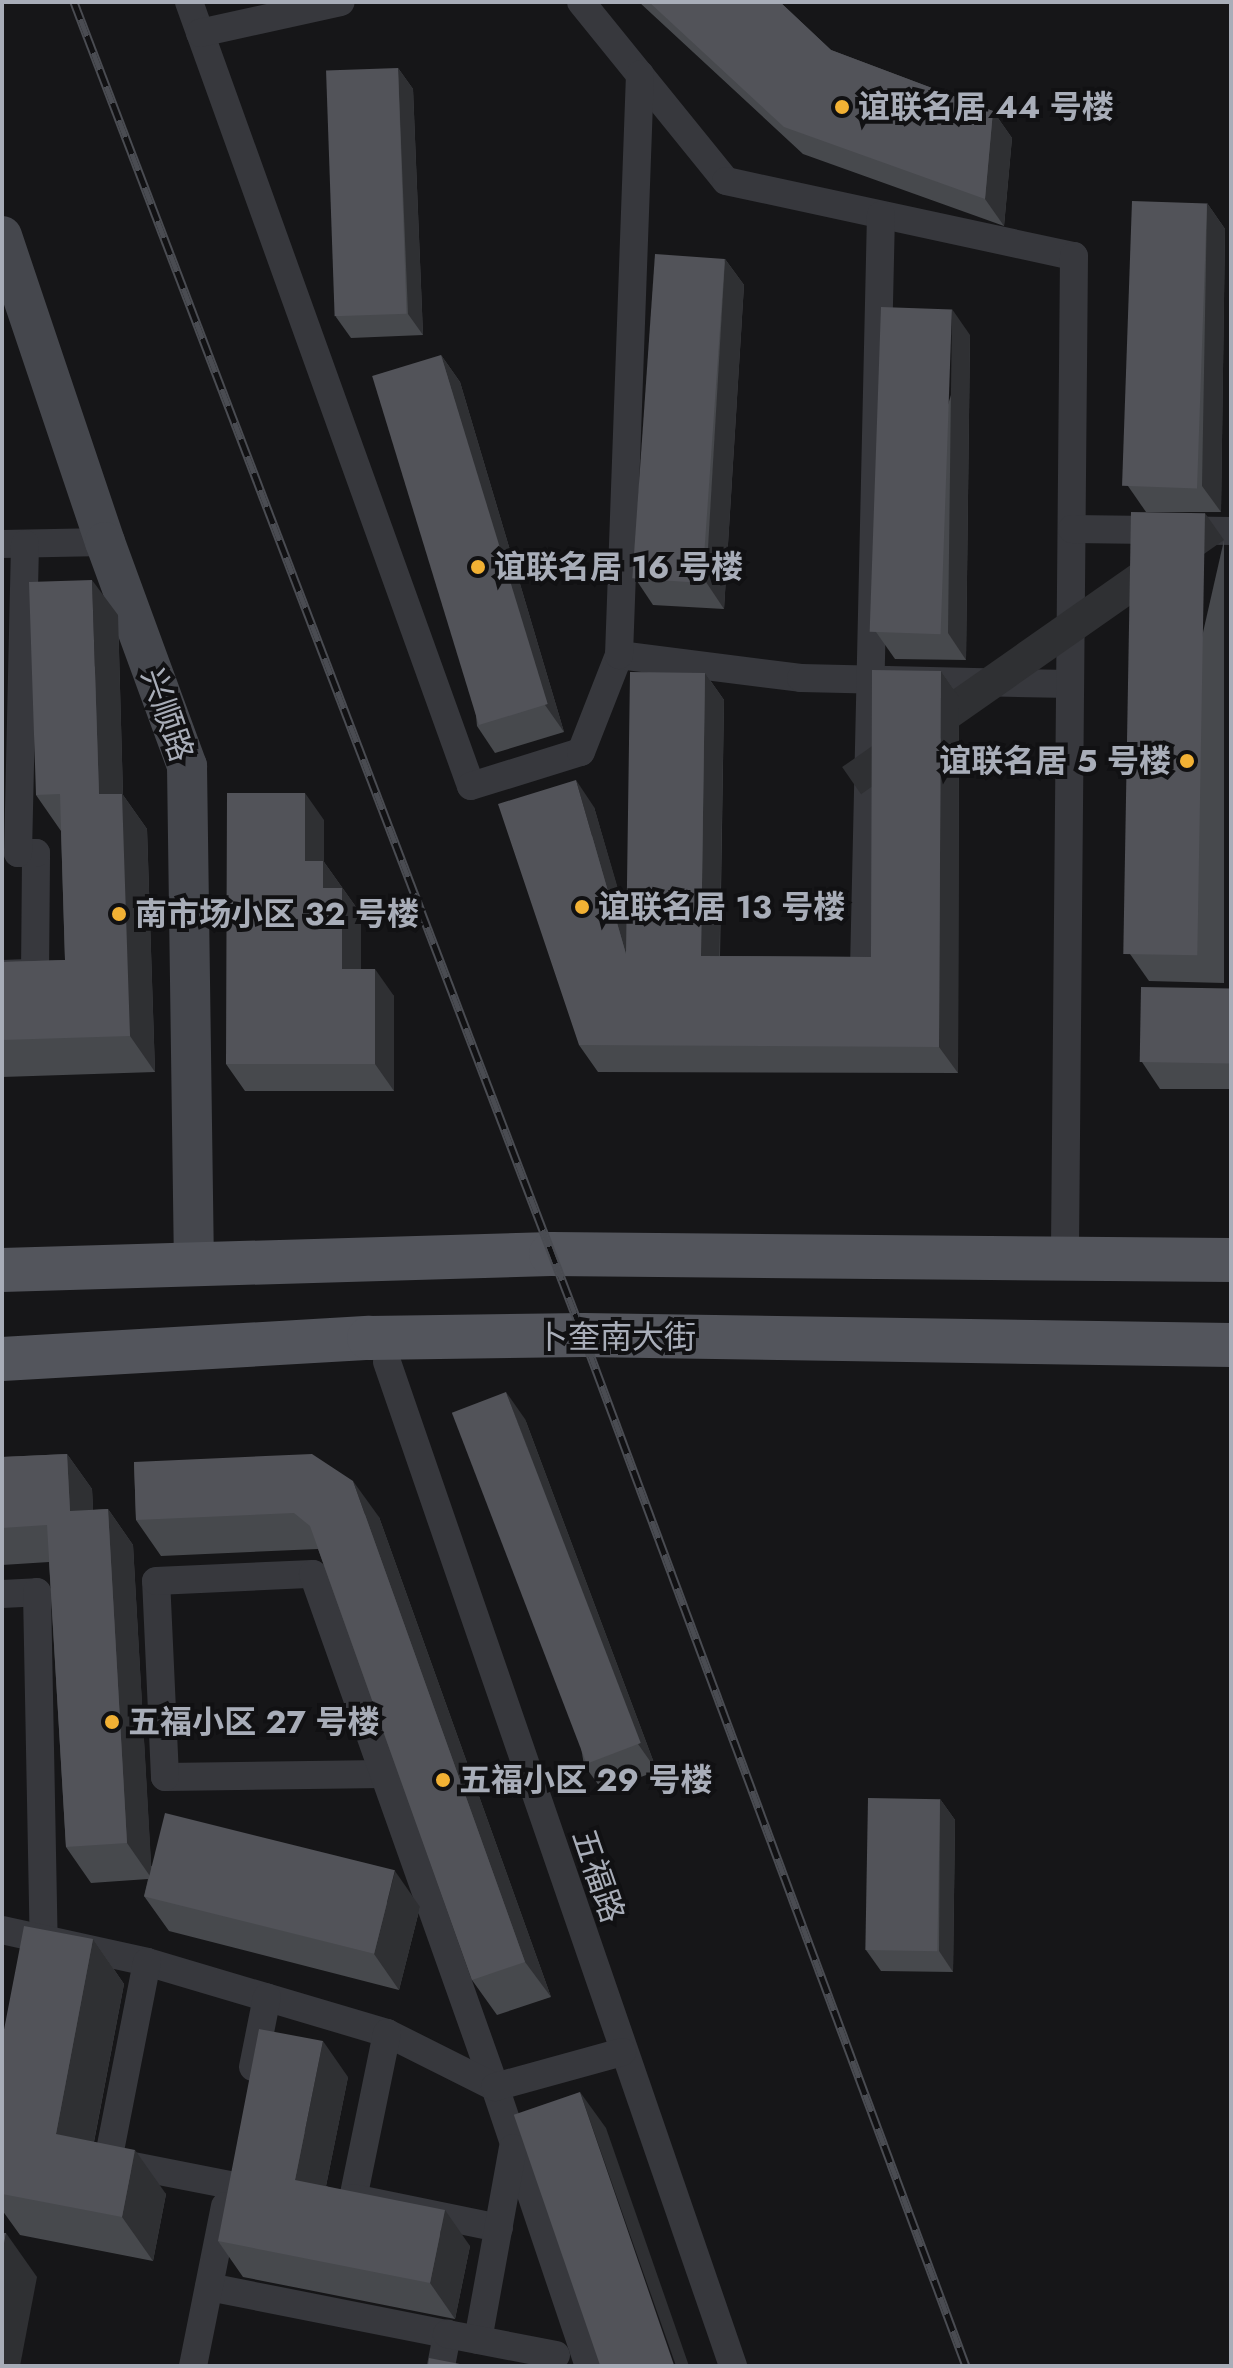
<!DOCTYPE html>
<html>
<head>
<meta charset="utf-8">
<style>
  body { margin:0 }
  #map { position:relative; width:1233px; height:2368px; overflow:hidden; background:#161618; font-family:Jost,"Noto Sans SC",sans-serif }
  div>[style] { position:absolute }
  .street>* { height:28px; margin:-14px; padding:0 14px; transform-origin:14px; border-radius:14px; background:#37383d }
  .secondary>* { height:40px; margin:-20px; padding:0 20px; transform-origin:20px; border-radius:20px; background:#45474d }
  .primary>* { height:44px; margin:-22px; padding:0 22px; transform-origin:22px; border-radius:22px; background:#53555c }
  .rail>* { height:9px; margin-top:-4.5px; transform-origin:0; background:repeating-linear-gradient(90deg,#111113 0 18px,#4a4c52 0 36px); box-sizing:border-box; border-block:2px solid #4a4c52 }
  .wall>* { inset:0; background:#47494d }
  .shaded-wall>* { inset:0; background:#2f3033; transform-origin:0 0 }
  .building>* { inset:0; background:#525359; transform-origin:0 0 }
  .dots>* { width:22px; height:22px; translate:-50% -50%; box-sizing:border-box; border:4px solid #111113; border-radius:50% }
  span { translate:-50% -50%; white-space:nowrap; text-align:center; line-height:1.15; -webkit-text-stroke:8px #111113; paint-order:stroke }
  .poi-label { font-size:32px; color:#a8adb8; font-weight:700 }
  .left { translate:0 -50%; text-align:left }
  .right { translate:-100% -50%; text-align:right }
  .street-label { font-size:32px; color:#a8adb8 }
  .frame { position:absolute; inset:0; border:4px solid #a8adb8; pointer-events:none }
</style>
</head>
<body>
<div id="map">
  <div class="street">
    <i style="left:189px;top:2px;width:833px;rotate:70.22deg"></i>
    <i style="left:471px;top:786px;width:115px;rotate:-17.2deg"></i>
    <i style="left:581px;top:752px;width:104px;rotate:-68.6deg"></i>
    <i style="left:619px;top:655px;width:183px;rotate:7.2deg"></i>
    <i style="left:801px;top:678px;width:269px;rotate:1.3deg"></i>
    <i style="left:581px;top:2px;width:230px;rotate:51deg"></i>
    <i style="left:726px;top:181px;width:356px;rotate:12.2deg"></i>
    <i style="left:1074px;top:256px;width:1000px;rotate:90.52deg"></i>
    <i style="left:200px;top:33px;width:144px;rotate:-12.4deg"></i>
    <i style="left:1072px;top:529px;width:159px;rotate:0.7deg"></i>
    <i style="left:2px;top:544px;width:103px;rotate:-1.1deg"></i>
    <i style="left:619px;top:655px;width:581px;rotate:-87.93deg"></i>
    <i style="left:864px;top:969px;width:754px;rotate:-88.71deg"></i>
    <i style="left:2px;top:974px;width:33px;rotate:-2deg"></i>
    <i style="left:35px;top:973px;width:120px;rotate:-89.5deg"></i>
    <i style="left:36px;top:853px;width:18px;rotate:180deg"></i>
    <i style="left:18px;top:853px;width:309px;rotate:-88.7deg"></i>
    <i style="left:387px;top:1362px;width:1062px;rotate:70.98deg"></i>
    <i style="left:2px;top:1594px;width:35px;rotate:-3deg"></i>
    <i style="left:37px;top:1592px;width:364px;rotate:88.9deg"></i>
    <i style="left:383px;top:1774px;width:218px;rotate:179.2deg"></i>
    <i style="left:165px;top:1777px;width:196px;rotate:-92.6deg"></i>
    <i style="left:156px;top:1581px;width:157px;rotate:-2.6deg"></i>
    <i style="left:313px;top:1574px;width:544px;rotate:70.47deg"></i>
    <i style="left:495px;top:2087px;width:294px;rotate:71.4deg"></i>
    <i style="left:2px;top:1930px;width:148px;rotate:12.4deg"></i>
    <i style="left:147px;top:1962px;width:250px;rotate:16.5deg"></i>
    <i style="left:387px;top:2033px;width:121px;rotate:26.6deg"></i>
    <i style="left:495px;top:2087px;width:132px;rotate:-15.4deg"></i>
    <i style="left:147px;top:1962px;width:203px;rotate:101.1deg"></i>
    <i style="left:108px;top:2161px;width:124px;rotate:11.1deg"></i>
    <i style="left:387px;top:2033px;width:168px;rotate:101.6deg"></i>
    <i style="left:353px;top:2198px;width:149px;rotate:11.6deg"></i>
    <i style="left:253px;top:2067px;width:71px;rotate:-78.7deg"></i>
    <i style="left:209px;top:2287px;width:243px;rotate:11.2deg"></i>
    <i style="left:478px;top:2340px;width:195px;rotate:-79.7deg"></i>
    <i style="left:193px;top:2366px;width:163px;rotate:-78.7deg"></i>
    <i style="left:441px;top:2366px;width:33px;rotate:-79deg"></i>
    <i style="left:447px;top:2334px;width:111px;rotate:10.9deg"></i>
  </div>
  <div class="secondary">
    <i style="left:2px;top:236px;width:323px;rotate:71.4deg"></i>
    <i style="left:105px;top:542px;width:239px;rotate:69.9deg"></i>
    <i style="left:187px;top:766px;width:499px;rotate:89.2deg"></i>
  </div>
  <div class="primary">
    <i style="left:2px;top:1270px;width:549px;rotate:-1.67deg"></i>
    <i style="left:551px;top:1254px;width:680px;rotate:0.51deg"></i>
    <i style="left:2px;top:1359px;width:368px;rotate:-3.3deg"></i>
    <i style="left:369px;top:1338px;width:214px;rotate:-0.8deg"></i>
    <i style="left:583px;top:1335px;width:648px;rotate:0.88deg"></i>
  </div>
  <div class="rail">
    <i style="left:74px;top:2px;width:1427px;rotate:69.1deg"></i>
    <i style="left:583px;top:1335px;width:1100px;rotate:69.62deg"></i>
  </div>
  <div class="wall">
    <i style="clip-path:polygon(639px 2px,780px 2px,831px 50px,993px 111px,1012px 138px,1004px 226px,803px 154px)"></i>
    <i style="clip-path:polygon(398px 68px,413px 89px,423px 335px,351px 338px,336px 317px)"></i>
    <i style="clip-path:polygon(1207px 203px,1225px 229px,1221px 512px,1146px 512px,1128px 486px)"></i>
    <i style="clip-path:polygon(725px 259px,744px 285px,724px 609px,653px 605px,635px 578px)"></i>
    <i style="clip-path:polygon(970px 335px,966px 660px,895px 659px,876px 632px)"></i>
    <i style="clip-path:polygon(441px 355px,460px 382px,564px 732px,495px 753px,477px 726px)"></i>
    <i style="clip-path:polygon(1224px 540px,1224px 983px,1149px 981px,1130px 954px)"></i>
    <i style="clip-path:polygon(118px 615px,123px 795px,147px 829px,155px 1072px,2px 1077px,2px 962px,65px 960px,61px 831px,36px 795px)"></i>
    <i style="clip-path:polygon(941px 671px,959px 697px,958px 1073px,598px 1072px,579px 1045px,594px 807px,626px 918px,705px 673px,724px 700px,720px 956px,871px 957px)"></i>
    <i style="clip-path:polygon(324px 820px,324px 862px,361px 914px,361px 969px,394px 996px,394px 1091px,245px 1091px,226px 1064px)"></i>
    <i style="clip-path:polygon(1231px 988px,1231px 1089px,1160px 1089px,1142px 1062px)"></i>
    <i style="clip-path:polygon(525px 1419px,657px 1771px,603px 1791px,584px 1765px)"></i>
    <i style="clip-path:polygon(67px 1454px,92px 1489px,93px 1510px,108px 1509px,133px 1545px,151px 1866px,420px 1907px,399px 1990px,169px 1931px,144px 1896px,148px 1879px,91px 1883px,66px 1847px,49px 1562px,2px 1565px,2px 1457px)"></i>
    <i style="clip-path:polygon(134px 1462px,379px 1517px,551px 1997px,497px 2015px,472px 1980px,318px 1549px,161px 1556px,136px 1520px)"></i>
    <i style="clip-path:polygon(940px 1799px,955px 1820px,953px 1972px,881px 1971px,866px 1950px)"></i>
    <i style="clip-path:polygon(93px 1939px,124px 1984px,94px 2142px,166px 2194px,153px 2261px,20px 2235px,2px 2210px,2px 2040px)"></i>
    <i style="clip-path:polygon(348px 2077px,326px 2186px,470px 2246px,455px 2319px,243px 2277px,218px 2241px)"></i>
  </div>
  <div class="shaded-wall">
    <i style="clip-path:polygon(398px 68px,413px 89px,423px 335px,408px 314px)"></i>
    <i style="clip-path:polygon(993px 111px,1012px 138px,1004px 226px,985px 199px)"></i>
    <i style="clip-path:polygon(1207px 203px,1225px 229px,1221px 512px,1202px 486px)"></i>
    <i style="clip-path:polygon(725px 259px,744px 285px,724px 609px,706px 582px)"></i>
    <i style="clip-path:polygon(952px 309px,970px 335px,966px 660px,948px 633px)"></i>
    <i style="clip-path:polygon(441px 355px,460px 382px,564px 732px,545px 705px)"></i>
    <i style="left:1205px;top:513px;width:33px;height:443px;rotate:55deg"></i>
    <i style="clip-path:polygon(92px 580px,118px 615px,123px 795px,147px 829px,155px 1072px,130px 1036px,99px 794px)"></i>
    <i style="clip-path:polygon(941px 671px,959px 697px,958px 1073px,939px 1047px)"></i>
    <i style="clip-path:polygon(705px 673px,724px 700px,719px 983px,701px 956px)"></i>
    <i style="clip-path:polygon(576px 780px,594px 807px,645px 981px,626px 954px)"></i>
    <i style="clip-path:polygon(305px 793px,324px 820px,324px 862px,361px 914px,361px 996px,342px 969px,305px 861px)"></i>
    <i style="clip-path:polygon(375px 969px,394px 996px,394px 1091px,375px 1064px)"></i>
    <i style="clip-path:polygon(506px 1392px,525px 1419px,657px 1771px,638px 1744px)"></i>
    <i style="clip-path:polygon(67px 1454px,92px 1489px,95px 1547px,70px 1511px)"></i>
    <i style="clip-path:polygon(353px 1481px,379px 1517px,551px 1997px,525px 1962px)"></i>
    <i style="clip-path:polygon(108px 1509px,133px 1545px,152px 1879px,127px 1843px)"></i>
    <i style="clip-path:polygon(940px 1799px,955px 1820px,953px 1972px,939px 1951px)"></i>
    <i style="clip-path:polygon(395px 1871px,420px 1907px,399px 1990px,374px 1954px)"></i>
    <i style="clip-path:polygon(93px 1939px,124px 1984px,87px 2178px,56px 2134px)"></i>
    <i style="clip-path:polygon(323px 2041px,348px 2077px,320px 2216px,295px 2180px)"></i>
    <i style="clip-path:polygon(580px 2092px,606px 2128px,689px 2366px,676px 2366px)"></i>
    <i style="clip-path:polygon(135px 2150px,166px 2194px,153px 2261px,122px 2217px)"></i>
    <i style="clip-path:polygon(445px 2210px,470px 2246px,455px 2319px,430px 2283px)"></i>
    <i style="clip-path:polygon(6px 2233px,37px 2277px,20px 2366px,2px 2366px,2px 2255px)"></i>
  </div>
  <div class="building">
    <i style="clip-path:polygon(649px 2px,780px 2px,831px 50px,993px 111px,985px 199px,784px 127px)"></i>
    <i style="left:398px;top:68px;width:246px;height:72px;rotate:88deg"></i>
    <i style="left:1132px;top:201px;width:75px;height:285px;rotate:2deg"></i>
    <i style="left:655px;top:254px;width:70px;height:325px;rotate:4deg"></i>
    <i style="left:881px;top:307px;width:71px;height:325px;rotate:2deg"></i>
    <i style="left:441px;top:355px;width:365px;height:72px;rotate:73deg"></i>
    <i style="left:1131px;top:512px;width:74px;height:442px;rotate:1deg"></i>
    <i style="clip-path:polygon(92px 580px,99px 794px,122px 794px,130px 1036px,2px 1040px,2px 962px,65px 960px,60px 794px,36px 795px,29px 582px)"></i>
    <i style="clip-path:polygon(872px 670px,941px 671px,939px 1047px,579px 1045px,498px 804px,576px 780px,626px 954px,630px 672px,705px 673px,701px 956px,871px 957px)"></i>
    <i style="clip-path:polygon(227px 793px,305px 793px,305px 861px,323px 861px,323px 888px,342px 888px,342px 969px,375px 969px,375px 1064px,226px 1064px)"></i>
    <i style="left:1141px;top:987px;width:90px;height:75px;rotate:1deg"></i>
    <i style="left:506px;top:1392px;width:376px;height:58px;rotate:69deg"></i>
    <i style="clip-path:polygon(67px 1454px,70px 1511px,108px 1509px,127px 1843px,66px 1847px,47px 1525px,2px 1528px,2px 1457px)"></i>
    <i style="clip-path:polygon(312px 1454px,353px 1481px,525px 1962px,472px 1980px,310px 1526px,294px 1513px,136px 1520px,134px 1462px)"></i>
    <i style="left:868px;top:1798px;width:72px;height:152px;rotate:1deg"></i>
    <i style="left:165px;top:1813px;width:237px;height:86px;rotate:14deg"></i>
    <i style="clip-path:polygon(24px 1926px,93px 1939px,56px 2134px,135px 2150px,122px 2217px,2px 2194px,2px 2122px,4px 2110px,2px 2110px,2px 2040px)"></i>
    <i style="clip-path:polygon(259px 2029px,323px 2041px,295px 2180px,445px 2210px,430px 2283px,218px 2241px)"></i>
    <i style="left:580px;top:2092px;width:290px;height:70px;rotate:71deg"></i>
    <i style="clip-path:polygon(2px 2233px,6px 2233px,2px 2255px)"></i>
    <i style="clip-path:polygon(429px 2358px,470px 2366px,428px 2366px)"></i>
  </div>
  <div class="dots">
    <i style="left:842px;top:107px;background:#f2b134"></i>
    <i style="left:478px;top:567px;background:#f2b134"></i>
    <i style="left:1187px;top:761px;background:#f2b134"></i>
    <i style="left:582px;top:907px;background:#f2b134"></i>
    <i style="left:119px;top:914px;background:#f2b134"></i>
    <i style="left:112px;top:1722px;background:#f2b134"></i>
    <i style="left:443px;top:1780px;background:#f2b134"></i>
  </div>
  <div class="poi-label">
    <span class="left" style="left:858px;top:107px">谊联名居 44 号楼</span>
    <span class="left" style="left:494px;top:567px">谊联名居 16 号楼</span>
    <span class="right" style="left:1171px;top:761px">谊联名居 5 号楼</span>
    <span class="left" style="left:598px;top:907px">谊联名居 13 号楼</span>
    <span class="left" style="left:135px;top:914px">南市场小区 32 号楼</span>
    <span class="left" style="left:128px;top:1722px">五福小区 27 号楼</span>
    <span class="left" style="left:459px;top:1780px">五福小区 29 号楼</span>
  </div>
  <div class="street-label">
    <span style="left:167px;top:715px;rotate:71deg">兴顺路</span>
    <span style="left:616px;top:1337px">卜奎南大街</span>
    <span style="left:598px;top:1876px;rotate:71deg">五福路</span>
  </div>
  <div class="frame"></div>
</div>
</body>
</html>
